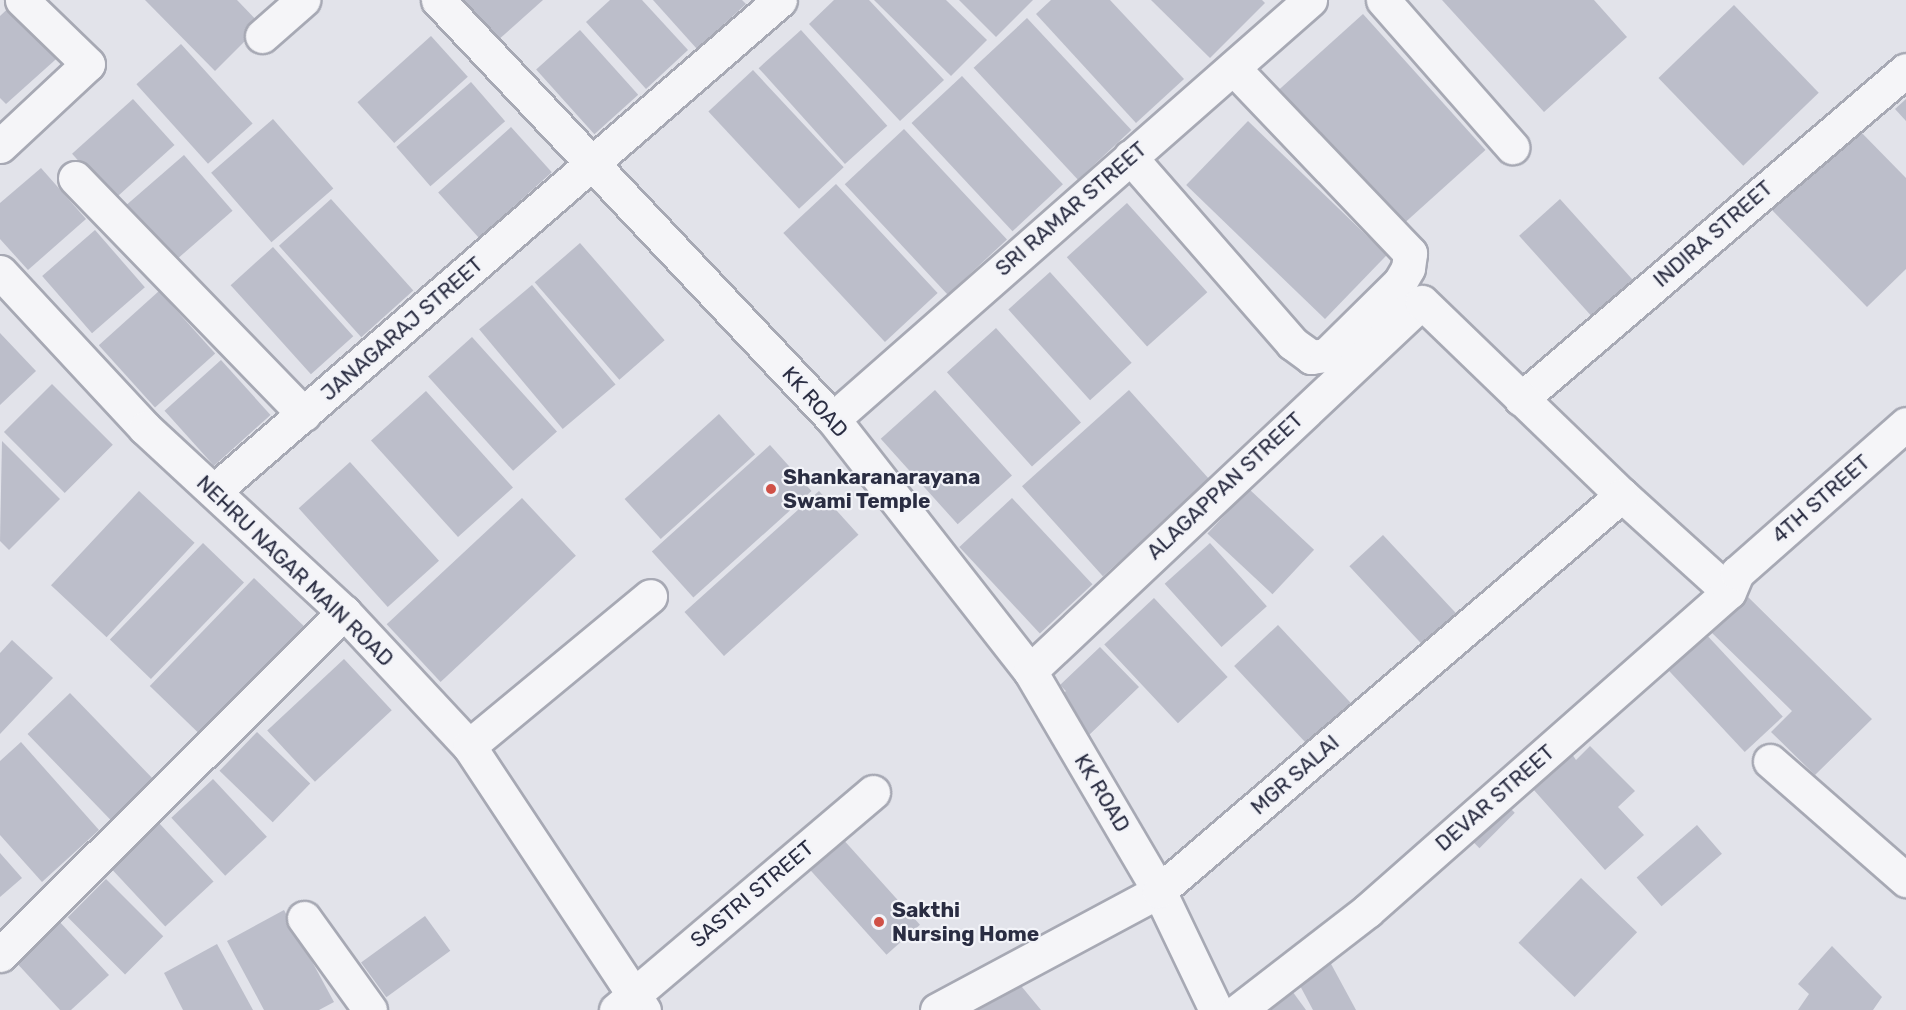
<!DOCTYPE html>
<html>
<head>
<meta charset="utf-8">
<style>
  body { margin:0 }
  #map { position:relative; width:1906px; height:1010px; overflow:hidden; background:#e2e3ea; font-family:Rubik,sans-serif }
  div>[style] { position:absolute }
  .building>* { inset:0; background:#bcbeca; transform-origin:0 0 }
  .roads { filter:drop-shadow(2px 0 #a7a9b4) drop-shadow(-2px 0 #a7a9b4) drop-shadow(0 2px #a7a9b4) drop-shadow(0 -2px #a7a9b4) }
  .minor>* { height:33px; margin:-16.5px; padding:0 16.5px; transform-origin:16.5px; border-radius:16.5px; background:#f5f5f8 }
  .dots>* { width:16px; height:16px; translate:-50% -50%; box-sizing:border-box; border:3px solid #f2f3f8; border-radius:50% }
  span { translate:-50% -50%; white-space:nowrap; text-align:center; line-height:1.15; -webkit-text-stroke:4.5px #f2f3f8; paint-order:stroke }
  .street-label { font-size:21px; color:#2a2d42 }
  .poi-label { font-size:21px; color:#2a2d42; font-weight:700 }
  .left { translate:0 -50%; text-align:left }
</style>
</head>
<body>
<div id="map">
  <div class="building">
    <i style="clip-path:polygon(17px 0,64px 52px,6px 104px,0 98px,0 16px)"></i>
    <i style="clip-path:polygon(145px 0,237px 0,261px 25px,215px 71px)"></i>
    <i style="clip-path:polygon(460px 0,543px 0,497px 41px)"></i>
    <i style="clip-path:polygon(610px 0,642px 0,688px 50px,646px 89px,586px 22px)"></i>
    <i style="clip-path:polygon(653px 0,742px 0,746px 4px,697px 49px)"></i>
    <i style="clip-path:polygon(834px 0,869px 0,944px 80px,900px 121px,809px 24px)"></i>
    <i style="clip-path:polygon(874px 0,946px 0,987px 40px,951px 76px)"></i>
    <i style="clip-path:polygon(959px 0,1033px 0,996px 37px)"></i>
    <i style="clip-path:polygon(1051px 0,1110px 0,1184px 79px,1136px 123px,1036px 14px)"></i>
    <i style="clip-path:polygon(1151px 0,1262px 0,1265px 3px,1210px 58px)"></i>
    <i style="clip-path:polygon(1442px 0,1594px 0,1627px 37px,1544px 112px)"></i>
    <i style="left:1734px;top:5px;width:122px;height:105px;rotate:46deg"></i>
    <i style="left:1363px;top:14px;width:183px;height:115px;rotate:48deg"></i>
    <i style="left:1027px;top:18px;width:153px;height:73px;rotate:47deg"></i>
    <i style="left:580px;top:30px;width:87px;height:59px;rotate:48deg"></i>
    <i style="left:801px;top:30px;width:129px;height:57px;rotate:48deg"></i>
    <i style="left:431px;top:36px;width:55px;height:99px;rotate:48deg"></i>
    <i style="left:181px;top:44px;width:107px;height:60px;rotate:48deg"></i>
    <i style="left:753px;top:70px;width:133px;height:61px;rotate:47deg"></i>
    <i style="left:962px;top:76px;width:148px;height:69px;rotate:47deg"></i>
    <i style="left:471px;top:82px;width:52px;height:99px;rotate:49deg"></i>
    <i style="left:133px;top:99px;width:62px;height:82px;rotate:48deg"></i>
    <i style="clip-path:polygon(1906px 99px,1906px 121px,1895px 109px)"></i>
    <i style="left:273px;top:119px;width:92px;height:82px;rotate:49deg"></i>
    <i style="left:1248px;top:121px;width:193px;height:89px;rotate:44deg"></i>
    <i style="left:511px;top:127px;width:61px;height:98px;rotate:48deg"></i>
    <i style="clip-path:polygon(1856px 127px,1906px 178px,1906px 269px,1867px 307px,1771px 209px)"></i>
    <i style="left:904px;top:129px;width:151px;height:81px;rotate:47deg"></i>
    <i style="left:184px;top:155px;width:74px;height:76px;rotate:49deg"></i>
    <i style="clip-path:polygon(41px 168px,86px 219px,28px 270px,0 239px,0 203px)"></i>
    <i style="left:836px;top:184px;width:149px;height:72px;rotate:47deg"></i>
    <i style="left:331px;top:199px;width:123px;height:70px;rotate:48deg"></i>
    <i style="left:1560px;top:199px;width:113px;height:55px;rotate:48deg"></i>
    <i style="left:1127px;top:203px;width:120px;height:81px;rotate:48deg"></i>
    <i style="left:95px;top:230px;width:76px;height:70px;rotate:49deg"></i>
    <i style="left:580px;top:243px;width:129px;height:60px;rotate:49deg"></i>
    <i style="left:273px;top:247px;width:120px;height:57px;rotate:48deg"></i>
    <i style="left:1050px;top:272px;width:122px;height:56px;rotate:48deg"></i>
    <i style="left:532px;top:285px;width:130px;height:69px;rotate:50deg"></i>
    <i style="left:159px;top:291px;width:84px;height:81px;rotate:48deg"></i>
    <i style="left:996px;top:328px;width:127px;height:66px;rotate:48deg"></i>
    <i style="clip-path:polygon(0 333px,36px 371px,0 405px)"></i>
    <i style="left:472px;top:337px;width:127px;height:59px;rotate:48deg"></i>
    <i style="left:221px;top:360px;width:74px;height:76px;rotate:48deg"></i>
    <i style="left:52px;top:384px;width:86px;height:68px;rotate:45deg"></i>
    <i style="left:935px;top:390px;width:115px;height:73px;rotate:48deg"></i>
    <i style="left:1129px;top:390px;width:121px;height:144px;rotate:48deg"></i>
    <i style="left:426px;top:391px;width:130px;height:74px;rotate:48deg"></i>
    <i style="left:719px;top:414px;width:54px;height:127px;rotate:48deg"></i>
    <i style="clip-path:polygon(2px 441px,60px 499px,9px 550px,0 541px)"></i>
    <i style="left:770px;top:445px;width:62px;height:159px;rotate:48deg"></i>
    <i style="left:350px;top:462px;width:133px;height:69px;rotate:48deg"></i>
    <i style="left:1249px;top:489px;width:89px;height:61px;rotate:43deg"></i>
    <i style="left:139px;top:491px;width:76px;height:129px;rotate:43deg"></i>
    <i style="left:819px;top:491px;width:59px;height:181px;rotate:48deg"></i>
    <i style="left:522px;top:498px;width:79px;height:185px;rotate:47deg"></i>
    <i style="left:1012px;top:498px;width:118px;height:72px;rotate:47deg"></i>
    <i style="left:1383px;top:535px;width:117px;height:46px;rotate:47deg"></i>
    <i style="left:203px;top:543px;width:57px;height:134px;rotate:44deg"></i>
    <i style="left:1210px;top:543px;width:85px;height:61px;rotate:48deg"></i>
    <i style="left:254px;top:578px;width:71px;height:150px;rotate:44deg"></i>
    <i style="clip-path:polygon(1746px 595px,1872px 719px,1815px 775px,1771px 732px,1792px 711px,1710px 631px)"></i>
    <i style="left:1154px;top:598px;width:108px;height:68px;rotate:47deg"></i>
    <i style="left:1278px;top:625px;width:115px;height:60px;rotate:47deg"></i>
    <i style="left:1703px;top:631px;width:117px;height:52px;rotate:47deg"></i>
    <i style="clip-path:polygon(12px 640px,53px 678px,0 734px,0 653px)"></i>
    <i style="clip-path:polygon(1100px 647px,1139px 687px,1087px 737px,1054px 702px,1066px 691px,1060px 685px)"></i>
    <i style="left:344px;top:659px;width:70px;height:105px;rotate:47deg"></i>
    <i style="left:70px;top:693px;width:120px;height:59px;rotate:46deg"></i>
    <i style="left:257px;top:732px;width:74px;height:54px;rotate:44deg"></i>
    <i style="clip-path:polygon(21px 742px,99px 830px,42px 882px,0 835px,0 761px)"></i>
    <i style="clip-path:polygon(1590px 746px,1635px 791px,1618px 807px,1644px 835px,1605px 870px,1533px 789px,1572px 754px,1576px 760px)"></i>
    <i style="left:213px;top:779px;width:79px;height:57px;rotate:47deg"></i>
    <i style="left:1507px;top:805px;width:11px;height:50px;rotate:45deg"></i>
    <i style="left:159px;top:823px;width:80px;height:66px;rotate:47deg"></i>
    <i style="left:1697px;top:825px;width:38px;height:80px;rotate:49deg"></i>
    <i style="left:841px;top:837px;width:118px;height:45px;rotate:48deg"></i>
    <i style="clip-path:polygon(0 853px,22px 878px,0 897px)"></i>
    <i style="left:1581px;top:878px;width:78px;height:90px;rotate:44deg"></i>
    <i style="left:106px;top:879px;width:81px;height:54px;rotate:45deg"></i>
    <i style="clip-path:polygon(284px 910px,334px 1002px,319px 1010px,264px 1010px,227px 941px)"></i>
    <i style="left:425px;top:916px;width:43px;height:79px;rotate:54deg"></i>
    <i style="clip-path:polygon(58px 920px,109px 975px,71px 1010px,60px 1010px,14px 960px)"></i>
    <i style="clip-path:polygon(217px 944px,253px 1010px,183px 1010px,164px 973px)"></i>
    <i style="clip-path:polygon(1832px 946px,1882px 997px,1873px 1010px,1798px 1010px,1809px 994px,1798px 984px)"></i>
    <i style="clip-path:polygon(1330px 962px,1356px 1010px,1313px 1010px,1297px 980px)"></i>
    <i style="clip-path:polygon(1012px 975px,1041px 1010px,969px 1010px)"></i>
    <i style="clip-path:polygon(1287px 984px,1306px 1010px,1251px 1010px)"></i>
  </div>
  <div class="roads">
    <div class="minor">
      <i style="left:438px;top:0;width:576px;rotate:46.69deg"></i>
      <i style="left:833px;top:419px;width:320px;rotate:52deg"></i>
      <i style="left:1030px;top:671px;width:255px;rotate:59.6deg"></i>
      <i style="left:1159px;top:891px;width:132px;rotate:64.4deg"></i>
      <i style="left:1383px;top:0;width:196px;rotate:48.7deg"></i>
      <i style="left:262px;top:36px;width:55px;rotate:-41.3deg"></i>
      <i style="left:0;top:146px;width:120px;rotate:-43deg"></i>
      <i style="left:88px;top:64px;width:92px;rotate:-135.9deg"></i>
      <i style="left:1130px;top:157px;width:247px;rotate:48.9deg"></i>
      <i style="left:1292px;top:343px;width:24px;rotate:36deg"></i>
      <i style="left:1311px;top:357px;width:15px;rotate:-8deg"></i>
      <i style="left:1326px;top:355px;width:104px;rotate:-44.6deg"></i>
      <i style="left:1400px;top:282px;width:16px;rotate:-60deg"></i>
      <i style="left:1408px;top:268px;width:15px;rotate:-82deg"></i>
      <i style="left:1410px;top:253px;width:256px;rotate:-133.7deg"></i>
      <i style="left:75px;top:178px;width:329px;rotate:45.9deg"></i>
      <i style="left:0;top:272px;width:213px;rotate:47.1deg"></i>
      <i style="left:145px;top:428px;width:271px;rotate:42.8deg"></i>
      <i style="left:344px;top:612px;width:183px;rotate:47deg"></i>
      <i style="left:469px;top:746px;width:317px;rotate:56.5deg"></i>
      <i style="left:1521px;top:399px;width:506px;rotate:-40.52deg"></i>
      <i style="left:833px;top:419px;width:635px;rotate:-41.3deg"></i>
      <i style="left:214px;top:491px;width:749px;rotate:-40.94deg"></i>
      <i style="left:1030px;top:671px;width:538px;rotate:-43.27deg"></i>
      <i style="left:1422px;top:302px;width:278px;rotate:44deg"></i>
      <i style="left:1622px;top:495px;width:144px;rotate:42.2deg"></i>
      <i style="left:469px;top:746px;width:235px;rotate:-39.6deg"></i>
      <i style="left:1770px;top:761px;width:181px;rotate:41.2deg"></i>
      <i style="left:304px;top:918px;width:113px;rotate:54.3deg"></i>
      <i style="left:0;top:955px;width:486px;rotate:-44.9deg"></i>
      <i style="left:616px;top:1010px;width:337px;rotate:-40.3deg"></i>
      <i style="left:937px;top:1010px;width:252px;rotate:-28.2deg"></i>
      <i style="left:1159px;top:891px;width:609px;rotate:-40.54deg"></i>
      <i style="left:1239px;top:1010px;width:162px;rotate:-37.7deg"></i>
      <i style="left:1367px;top:911px;width:482px;rotate:-41.4deg"></i>
      <i style="left:1729px;top:592px;width:21px;rotate:-67deg"></i>
      <i style="left:1737px;top:573px;width:225px;rotate:-41.4deg"></i>
    </div>
  </div>
  <div class="dots">
    <i style="left:771px;top:489px;background:#d05147"></i>
    <i style="left:879px;top:922px;background:#d05147"></i>
  </div>
  <div class="street-label">
    <span style="left:1071px;top:209px;rotate:-41deg">SRI RAMAR STREET</span>
    <span style="left:1713px;top:234px;rotate:-41deg">INDIRA STREET</span>
    <span style="left:402px;top:329px;rotate:-41deg">JANAGARAJ STREET</span>
    <span style="left:815px;top:402px;rotate:48deg">KK ROAD</span>
    <span style="left:1225px;top:486px;rotate:-43deg">ALAGAPPAN STREET</span>
    <span style="left:1821px;top:499px;rotate:-41deg">4TH STREET</span>
    <span style="left:295px;top:571px;rotate:44deg">NEHRU NAGAR MAIN ROAD</span>
    <span style="left:1295px;top:775px;rotate:-41deg">MGR SALAI</span>
    <span style="left:1102px;top:793px;rotate:59deg">KK ROAD</span>
    <span style="left:1495px;top:798px;rotate:-41deg">DEVAR STREET</span>
    <span style="left:752px;top:894px;rotate:-40deg">SASTRI STREET</span>
  </div>
  <div class="poi-label">
    <span class="left" style="left:783px;top:489px">Shankaranarayana<br>Swami Temple</span>
    <span class="left" style="left:892px;top:922px">Sakthi<br>Nursing Home</span>
  </div>
</div>
</body>
</html>
